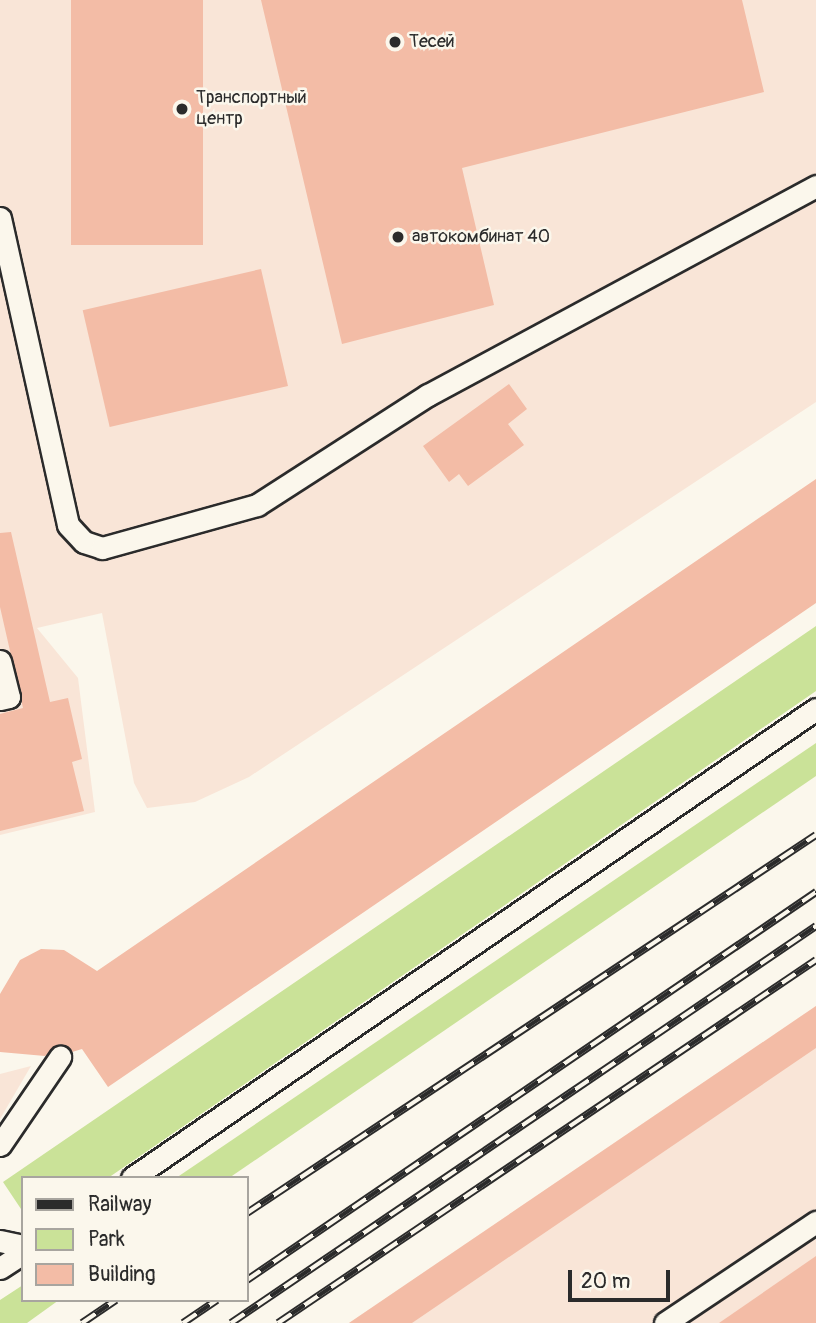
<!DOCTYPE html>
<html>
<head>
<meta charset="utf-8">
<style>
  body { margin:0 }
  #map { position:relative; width:816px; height:1323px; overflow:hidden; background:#fbf7ec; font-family:Pangolin,sans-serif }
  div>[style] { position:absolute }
  .built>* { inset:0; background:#f9e5d7 }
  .green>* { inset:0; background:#cae298 }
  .building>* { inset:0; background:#f3bca6; transform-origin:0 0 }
  .roads { filter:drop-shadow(2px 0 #2b2b2b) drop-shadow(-2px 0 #2b2b2b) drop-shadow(0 2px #2b2b2b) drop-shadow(0 -2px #2b2b2b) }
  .lane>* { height:21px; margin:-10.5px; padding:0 10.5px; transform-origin:10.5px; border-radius:10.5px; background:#fbf7ec }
  .rail>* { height:8px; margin-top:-4px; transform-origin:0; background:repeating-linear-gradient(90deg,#fbf7ec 0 16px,#2b2b2b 0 32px); box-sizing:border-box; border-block:2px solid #2b2b2b }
  .dots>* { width:19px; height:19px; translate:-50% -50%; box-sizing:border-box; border:4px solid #fbf7ec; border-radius:50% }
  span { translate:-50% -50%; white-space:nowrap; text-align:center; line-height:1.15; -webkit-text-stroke:5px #fbf7ec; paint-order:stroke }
  .poi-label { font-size:18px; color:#2b2b2b }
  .left { translate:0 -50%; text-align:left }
  .legend { position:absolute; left:21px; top:1176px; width:228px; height:126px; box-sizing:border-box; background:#fbf7ec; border:2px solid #a8a59f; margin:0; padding:9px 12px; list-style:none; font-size:21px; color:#2b2b2b }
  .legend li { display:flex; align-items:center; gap:14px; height:35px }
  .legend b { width:35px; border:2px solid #a8a59f }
  .scale { position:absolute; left:568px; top:1270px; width:102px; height:32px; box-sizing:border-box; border:4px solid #2b2b2b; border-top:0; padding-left:9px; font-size:21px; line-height:24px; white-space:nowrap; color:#2b2b2b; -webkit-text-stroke:5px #fbf7ec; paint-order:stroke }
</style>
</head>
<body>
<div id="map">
  <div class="built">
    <i style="clip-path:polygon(0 0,816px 0,816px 402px,249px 777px,195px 802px,147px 808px,134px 783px,102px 613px,37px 628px,78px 678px,95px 812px,0 835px)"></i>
    <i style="clip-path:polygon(816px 1006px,816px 1323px,349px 1323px)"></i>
    <i style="clip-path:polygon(31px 1066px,0 1119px,0 1074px)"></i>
  </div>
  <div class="green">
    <i style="clip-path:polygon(816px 626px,816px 691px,108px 1178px,23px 1178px,23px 1212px,3px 1182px)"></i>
    <i style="clip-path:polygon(816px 743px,816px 776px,229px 1178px,176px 1178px)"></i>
    <i style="clip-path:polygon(23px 1285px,23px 1300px,59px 1300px,27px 1323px,0 1323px,0 1300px)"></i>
  </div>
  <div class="building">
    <i style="left:71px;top:0;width:132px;height:245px"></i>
    <i style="clip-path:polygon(261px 0,742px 0,764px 92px,462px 168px,494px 305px,342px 344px)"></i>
    <i style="left:261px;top:269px;width:120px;height:183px;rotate:77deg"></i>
    <i style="clip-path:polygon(509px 384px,527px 409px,508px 424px,524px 445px,468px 486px,459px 474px,449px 482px,423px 446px)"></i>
    <i style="clip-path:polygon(816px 479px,816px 603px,108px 1087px,82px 1049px,72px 1052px,60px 1044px,45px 1056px,0 1052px,0 994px,20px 960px,41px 949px,64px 950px,97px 971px)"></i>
    <i style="clip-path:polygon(11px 532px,50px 702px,68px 698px,82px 759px,72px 762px,84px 811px,0 831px,0 714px,23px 708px,0 607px,0 533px)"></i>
    <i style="clip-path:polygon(816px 1006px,816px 1048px,412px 1323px,349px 1323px)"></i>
    <i style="clip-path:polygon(816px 1256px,816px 1323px,719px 1323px)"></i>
  </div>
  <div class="roads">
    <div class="lane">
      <i style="left:0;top:218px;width:314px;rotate:77.5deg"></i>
      <i style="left:68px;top:525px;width:23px;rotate:47deg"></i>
      <i style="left:84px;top:542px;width:19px;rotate:18deg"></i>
      <i style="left:102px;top:548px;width:161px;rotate:-15.5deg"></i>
      <i style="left:257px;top:505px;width:203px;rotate:-32.8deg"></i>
      <i style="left:428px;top:395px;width:441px;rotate:-28.3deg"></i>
      <i style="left:0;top:661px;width:37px;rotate:76deg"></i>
      <i style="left:9px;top:697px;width:9px;rotate:167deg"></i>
      <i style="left:0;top:1145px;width:107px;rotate:-55.7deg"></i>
      <i style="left:132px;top:1178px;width:829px;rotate:-34.44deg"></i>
      <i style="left:0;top:1241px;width:24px;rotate:12deg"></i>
      <i style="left:0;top:1268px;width:27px;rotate:-33deg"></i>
      <i style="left:665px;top:1323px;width:182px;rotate:-33.8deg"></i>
    </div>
  </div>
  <div class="rail">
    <i style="left:247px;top:1213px;width:683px;rotate:-33.6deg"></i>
    <i style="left:247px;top:1280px;width:689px;rotate:-34.29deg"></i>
    <i style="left:82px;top:1323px;width:41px;rotate:-34.1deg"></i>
    <i style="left:183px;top:1323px;width:41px;rotate:-34.1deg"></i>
    <i style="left:231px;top:1323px;width:707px;rotate:-34.16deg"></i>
    <i style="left:278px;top:1323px;width:649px;rotate:-34.01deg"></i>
  </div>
  <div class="dots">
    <i style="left:395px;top:42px;background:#2b2b2b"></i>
    <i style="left:182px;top:109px;background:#2b2b2b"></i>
    <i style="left:398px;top:237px;background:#2b2b2b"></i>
  </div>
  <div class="poi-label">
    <span class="left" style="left:409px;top:42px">Тесей</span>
    <span class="left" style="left:196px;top:109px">Транспортный<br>центр</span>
    <span class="left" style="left:412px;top:237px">автокомбинат 40</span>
  </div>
  <ul class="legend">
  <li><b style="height:9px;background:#2b2b2b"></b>Railway</li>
  <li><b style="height:19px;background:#cae298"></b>Park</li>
  <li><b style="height:19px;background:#f3bca6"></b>Building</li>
  </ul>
  <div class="scale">20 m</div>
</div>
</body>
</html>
